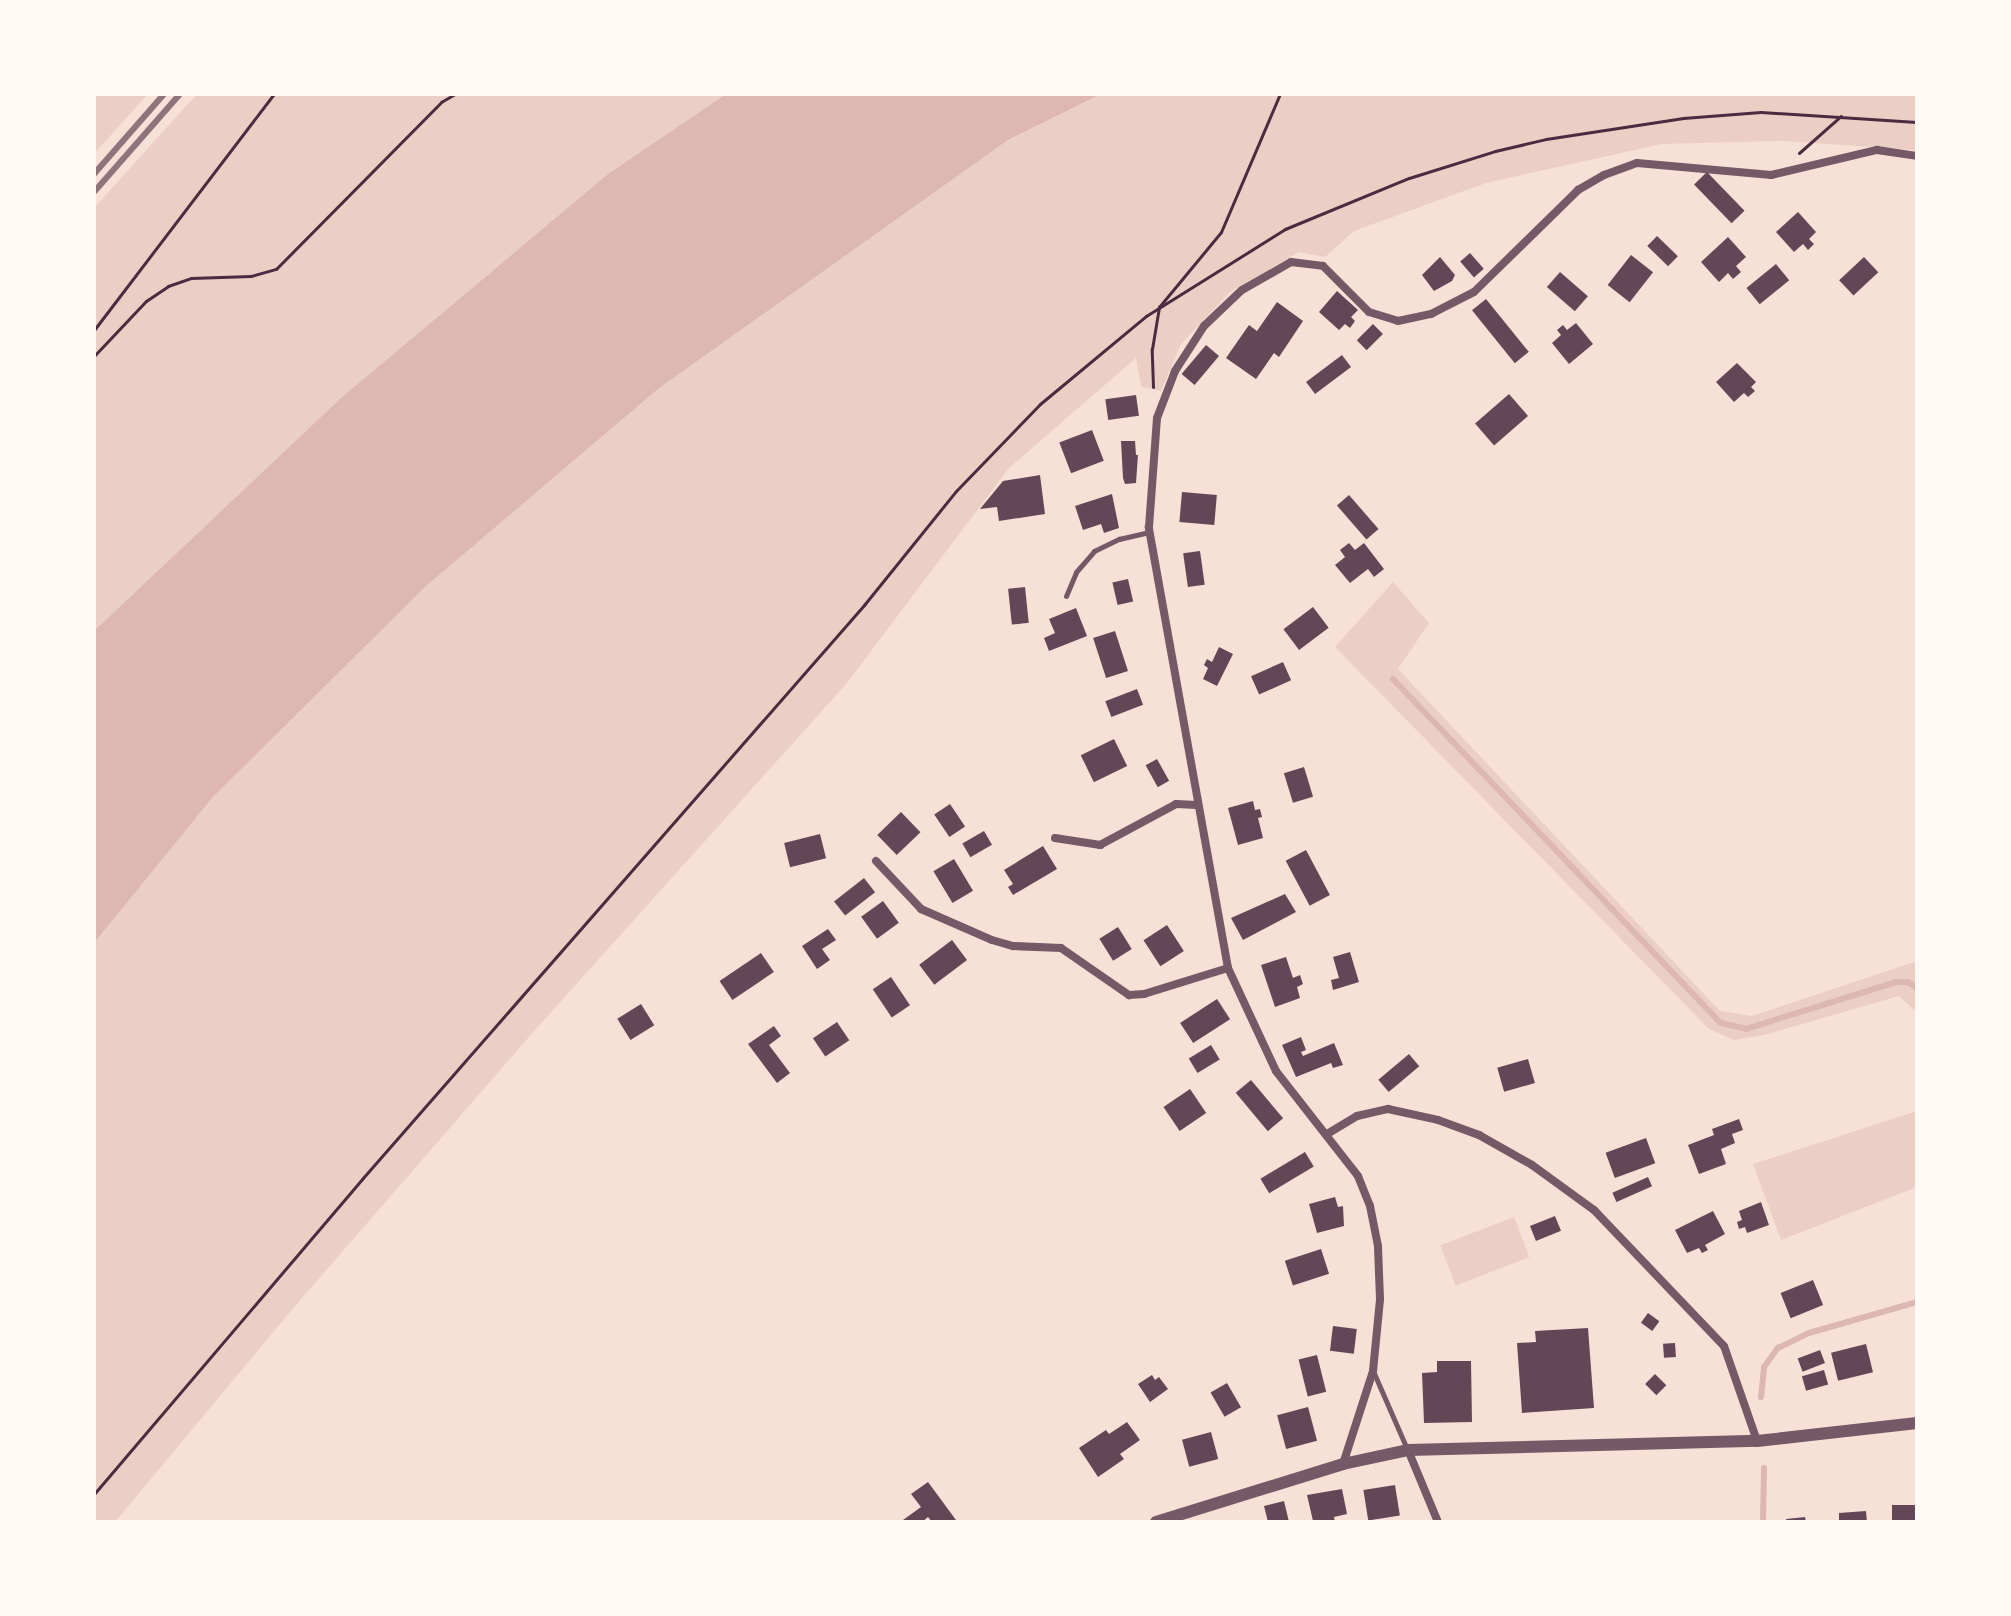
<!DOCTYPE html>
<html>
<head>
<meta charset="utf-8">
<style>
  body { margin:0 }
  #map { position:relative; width:2011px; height:1616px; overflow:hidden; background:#f7e1d7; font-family:"Space Grotesk",sans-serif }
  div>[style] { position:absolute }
  .green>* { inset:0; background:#ebcfc5; transform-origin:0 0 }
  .water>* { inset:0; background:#dcb8b0 }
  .stream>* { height:6px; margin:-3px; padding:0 3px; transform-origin:3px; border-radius:3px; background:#dcb8b0 }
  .building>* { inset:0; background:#644757; transform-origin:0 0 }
  .path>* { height:3px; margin:-1.5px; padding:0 1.5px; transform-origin:1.5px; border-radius:1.5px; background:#4a2c40 }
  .service>* { height:5px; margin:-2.5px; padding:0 2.5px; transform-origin:2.5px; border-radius:2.5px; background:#755966 }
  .minor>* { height:8px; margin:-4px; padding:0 4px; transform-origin:4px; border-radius:4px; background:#755966 }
  .tertiary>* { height:12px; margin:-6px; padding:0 6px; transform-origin:6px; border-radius:6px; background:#755966 }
  .rail>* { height:6px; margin:-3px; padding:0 3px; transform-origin:3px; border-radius:3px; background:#8f747c }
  span { translate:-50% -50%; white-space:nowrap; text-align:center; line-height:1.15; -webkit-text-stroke:7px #fffaf5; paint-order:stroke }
  .frame { position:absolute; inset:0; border:96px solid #fffaf5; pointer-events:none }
</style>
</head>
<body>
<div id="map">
  <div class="green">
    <i style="clip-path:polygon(94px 94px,148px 94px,94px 154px)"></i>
    <i style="clip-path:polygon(197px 94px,726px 94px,608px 174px,342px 397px,94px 631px,94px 208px)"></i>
    <i style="clip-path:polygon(1101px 94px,1917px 94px,1917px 150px,1783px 141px,1662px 144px,1486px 183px,1354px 231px,1325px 257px,1299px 252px,1230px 292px,1181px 344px,1161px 391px,1141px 387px,1136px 358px,1009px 468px,847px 683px,528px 1038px,290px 1312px,115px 1522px,94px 1522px,94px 943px,213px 797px,425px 587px,658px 389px,1008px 140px)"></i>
    <i style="clip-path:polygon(1393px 582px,1429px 623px,1398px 669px,1720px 1011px,1752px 1016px,1917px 961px,1917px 1013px,1899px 996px,1764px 1035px,1734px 1040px,1709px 1029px,1335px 647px)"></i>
    <i style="clip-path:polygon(1917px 1111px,1917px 1187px,1781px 1240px,1753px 1164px)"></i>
    <i style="left:1514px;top:1217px;width:43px;height:79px;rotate:69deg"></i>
  </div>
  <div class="water">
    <i style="clip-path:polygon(726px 94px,1101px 94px,1008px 140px,658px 389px,425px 587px,213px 797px,94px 943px,94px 631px,342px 397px,608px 174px)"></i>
  </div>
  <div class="stream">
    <i style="left:1393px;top:679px;width:475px;rotate:46.4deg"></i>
    <i style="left:1721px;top:1023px;width:26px;rotate:13deg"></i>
    <i style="left:1746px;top:1029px;width:157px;rotate:-17.4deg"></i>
    <i style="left:1896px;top:982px;width:12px"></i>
    <i style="left:1908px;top:982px;width:11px;rotate:34deg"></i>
    <i style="left:1761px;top:1397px;width:30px;rotate:-84deg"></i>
    <i style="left:1764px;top:1367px;width:24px;rotate:-54deg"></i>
    <i style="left:1778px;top:1348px;width:34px;rotate:-26deg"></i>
    <i style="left:1809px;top:1333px;width:112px;rotate:-16deg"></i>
    <i style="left:1763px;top:1522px;width:54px;rotate:-88.9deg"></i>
  </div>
  <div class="building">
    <i style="left:1707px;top:172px;width:54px;height:18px;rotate:46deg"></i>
    <i style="clip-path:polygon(1798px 212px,1816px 232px,1809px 239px,1814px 244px,1808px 250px,1803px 244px,1794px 252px,1776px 232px)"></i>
    <i style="left:1657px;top:236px;width:29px;height:14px;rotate:44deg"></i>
    <i style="clip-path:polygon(1728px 237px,1746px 257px,1736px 266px,1741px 272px,1733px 279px,1728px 273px,1719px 282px,1701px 262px)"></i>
    <i style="left:1470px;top:253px;width:21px;height:13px;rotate:49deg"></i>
    <i style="left:1631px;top:255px;width:28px;height:38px;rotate:38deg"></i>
    <i style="clip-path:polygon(1440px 257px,1455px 275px,1452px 281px,1434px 291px,1422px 275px)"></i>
    <i style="left:1864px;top:257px;width:21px;height:34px;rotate:47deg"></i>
    <i style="left:1776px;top:264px;width:21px;height:38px;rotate:51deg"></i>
    <i style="left:1560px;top:272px;width:37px;height:20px;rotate:41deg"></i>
    <i style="clip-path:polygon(1337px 291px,1358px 310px,1351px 317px,1355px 321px,1350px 328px,1345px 324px,1339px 330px,1319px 312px)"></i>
    <i style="left:1486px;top:299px;width:68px;height:18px;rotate:51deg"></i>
    <i style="clip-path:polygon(1277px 302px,1303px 321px,1279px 357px,1274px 353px,1256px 379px,1226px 358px,1249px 325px,1257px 331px)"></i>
    <i style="clip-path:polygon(1576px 323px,1593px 344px,1569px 364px,1552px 343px,1561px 335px,1557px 330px,1563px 325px,1567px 330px)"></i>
    <i style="left:1373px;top:324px;width:14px;height:23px;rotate:45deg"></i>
    <i style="left:1206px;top:345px;width:17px;height:38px;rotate:40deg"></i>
    <i style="left:1342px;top:355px;width:15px;height:45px;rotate:53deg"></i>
    <i style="clip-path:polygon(1737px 363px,1756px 382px,1751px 387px,1755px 391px,1748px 397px,1744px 393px,1734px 402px,1716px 382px)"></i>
    <i style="left:1509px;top:394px;width:29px;height:45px;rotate:49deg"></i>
    <i style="left:1136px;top:395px;width:21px;height:31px;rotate:82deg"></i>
    <i style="left:1092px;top:430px;width:33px;height:35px;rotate:69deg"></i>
    <i style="clip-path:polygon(1121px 441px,1135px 441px,1136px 455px,1138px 455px,1136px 483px,1125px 484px,1123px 478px)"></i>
    <i style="clip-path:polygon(1040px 475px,1045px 514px,999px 521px,997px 507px,980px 509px,1003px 481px)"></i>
    <i style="left:1182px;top:492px;width:35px;height:30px;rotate:5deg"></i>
    <i style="clip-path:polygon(1112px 494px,1119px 528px,1104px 533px,1101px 524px,1083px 530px,1075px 506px)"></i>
    <i style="left:1349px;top:495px;width:45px;height:16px;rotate:49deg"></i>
    <i style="clip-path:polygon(1349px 543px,1355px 550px,1364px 543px,1384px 569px,1374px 577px,1368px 569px,1350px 583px,1335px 565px,1345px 557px,1340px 550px)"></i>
    <i style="left:1200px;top:551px;width:34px;height:17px;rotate:82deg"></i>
    <i style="left:1128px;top:579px;width:23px;height:16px;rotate:77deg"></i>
    <i style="left:1025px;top:587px;width:36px;height:17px;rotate:84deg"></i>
    <i style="left:1313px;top:607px;width:26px;height:37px;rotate:53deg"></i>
    <i style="clip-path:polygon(1076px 608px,1087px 636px,1049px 651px,1044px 638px,1055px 633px,1049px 619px)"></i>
    <i style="left:1115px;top:631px;width:42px;height:23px;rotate:72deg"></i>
    <i style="clip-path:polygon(1219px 647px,1233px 654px,1217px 686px,1203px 679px,1208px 668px,1204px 665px,1207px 659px,1212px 662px)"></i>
    <i style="left:1283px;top:662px;width:20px;height:35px;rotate:66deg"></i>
    <i style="left:1137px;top:689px;width:17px;height:34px;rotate:69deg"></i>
    <i style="left:1114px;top:739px;width:30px;height:37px;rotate:64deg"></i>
    <i style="left:1157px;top:759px;width:25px;height:13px;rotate:61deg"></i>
    <i style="left:1304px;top:767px;width:31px;height:21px;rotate:73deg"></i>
    <i style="clip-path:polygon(1253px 801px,1255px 810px,1260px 809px,1262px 817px,1258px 818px,1263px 838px,1238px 845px,1228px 808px)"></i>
    <i style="left:950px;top:804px;width:27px;height:19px;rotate:56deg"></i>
    <i style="left:901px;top:812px;width:28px;height:33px;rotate:46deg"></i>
    <i style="left:984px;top:831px;width:16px;height:25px;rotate:60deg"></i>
    <i style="left:820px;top:834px;width:25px;height:37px;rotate:76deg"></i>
    <i style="clip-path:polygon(1043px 846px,1057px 869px,1013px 895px,1008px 887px,1013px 884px,1004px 870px)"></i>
    <i style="left:1306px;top:850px;width:51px;height:23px;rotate:62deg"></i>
    <i style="left:954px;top:859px;width:37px;height:24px;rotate:59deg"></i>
    <i style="left:864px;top:878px;width:18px;height:38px;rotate:52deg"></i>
    <i style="clip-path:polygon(1285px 894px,1296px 912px,1243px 940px,1231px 918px)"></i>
    <i style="left:883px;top:901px;width:27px;height:27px;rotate:54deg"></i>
    <i style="left:1167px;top:925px;width:31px;height:28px;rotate:57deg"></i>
    <i style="left:1118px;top:927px;width:26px;height:22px;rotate:58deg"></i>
    <i style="clip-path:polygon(828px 929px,836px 940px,822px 949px,830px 960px,817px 969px,802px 946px)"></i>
    <i style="left:952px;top:940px;width:25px;height:41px;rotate:53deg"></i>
    <i style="clip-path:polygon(1350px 952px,1359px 982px,1333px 990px,1331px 980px,1339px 978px,1333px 957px)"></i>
    <i style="left:761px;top:953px;width:23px;height:50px;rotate:56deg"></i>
    <i style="clip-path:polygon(1286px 957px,1293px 978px,1300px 975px,1303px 984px,1297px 987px,1300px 998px,1275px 1007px,1261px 965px)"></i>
    <i style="left:891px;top:977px;width:34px;height:22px;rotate:56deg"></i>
    <i style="left:1217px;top:999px;width:24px;height:44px;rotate:57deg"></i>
    <i style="left:641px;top:1004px;width:25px;height:28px;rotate:58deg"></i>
    <i style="left:837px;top:1022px;width:22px;height:29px;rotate:56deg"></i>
    <i style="clip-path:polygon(774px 1026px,781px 1036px,769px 1045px,790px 1073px,777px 1083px,748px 1044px)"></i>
    <i style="clip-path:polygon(1301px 1037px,1306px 1050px,1301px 1052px,1303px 1056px,1334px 1043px,1343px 1065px,1333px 1068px,1331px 1063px,1296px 1077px,1282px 1045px)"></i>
    <i style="left:1211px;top:1045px;width:17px;height:26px;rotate:59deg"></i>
    <i style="left:1409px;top:1054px;width:16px;height:40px;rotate:50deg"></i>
    <i style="left:1528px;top:1059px;width:25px;height:32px;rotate:74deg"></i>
    <i style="left:1251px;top:1080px;width:50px;height:20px;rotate:50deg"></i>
    <i style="left:1190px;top:1089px;width:29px;height:32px;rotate:56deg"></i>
    <i style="clip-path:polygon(1739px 1119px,1743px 1130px,1732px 1134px,1735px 1143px,1721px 1149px,1726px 1164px,1699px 1174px,1688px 1145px,1714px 1135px,1712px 1129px)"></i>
    <i style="left:1646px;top:1138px;width:27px;height:43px;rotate:70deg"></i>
    <i style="left:1305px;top:1152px;width:17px;height:52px;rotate:59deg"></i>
    <i style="left:1648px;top:1177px;width:10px;height:39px;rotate:66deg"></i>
    <i style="clip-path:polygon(1335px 1197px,1338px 1207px,1343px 1206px,1344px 1226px,1317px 1233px,1309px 1204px)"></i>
    <i style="clip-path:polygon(1761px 1202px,1769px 1225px,1747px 1233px,1745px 1227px,1739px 1229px,1737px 1222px,1742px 1220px,1739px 1211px)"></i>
    <i style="clip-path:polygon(1713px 1211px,1725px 1234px,1705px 1245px,1708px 1250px,1702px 1253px,1699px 1248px,1687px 1253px,1675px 1230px)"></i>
    <i style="left:1555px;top:1216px;width:16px;height:27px;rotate:68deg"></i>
    <i style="left:1321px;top:1249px;width:26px;height:38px;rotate:72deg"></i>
    <i style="left:1813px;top:1280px;width:27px;height:35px;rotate:68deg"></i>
    <i style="left:1648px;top:1313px;width:14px;height:12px;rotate:36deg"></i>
    <i style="left:1333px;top:1326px;width:24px;height:25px;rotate:7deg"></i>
    <i style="clip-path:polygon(1588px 1328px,1594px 1408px,1522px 1413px,1517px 1343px,1536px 1342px,1535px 1331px)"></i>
    <i style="left:1675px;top:1343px;width:14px;height:12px;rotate:86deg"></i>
    <i style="left:1866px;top:1344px;width:29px;height:36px;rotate:76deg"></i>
    <i style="left:1820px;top:1350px;width:14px;height:24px;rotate:69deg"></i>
    <i style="left:1317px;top:1355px;width:38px;height:19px;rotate:76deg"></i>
    <i style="clip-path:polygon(1437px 1361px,1471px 1361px,1472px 1422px,1424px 1423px,1422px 1373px,1437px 1372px)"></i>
    <i style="left:1824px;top:1370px;width:15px;height:23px;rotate:74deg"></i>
    <i style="left:1655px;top:1374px;width:16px;height:14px;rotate:45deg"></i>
    <i style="clip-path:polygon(1152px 1375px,1155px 1380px,1159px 1377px,1168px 1389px,1150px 1402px,1138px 1384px)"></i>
    <i style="left:1227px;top:1383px;width:28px;height:19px;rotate:60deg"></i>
    <i style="left:1308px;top:1407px;width:35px;height:32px;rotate:75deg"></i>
    <i style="clip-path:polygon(1127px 1422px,1140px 1440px,1120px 1454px,1124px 1459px,1098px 1477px,1079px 1448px,1106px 1430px,1109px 1434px)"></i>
    <i style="left:1211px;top:1432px;width:28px;height:30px;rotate:75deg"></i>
    <i style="clip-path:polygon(928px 1482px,956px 1520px,953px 1522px,932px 1522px,928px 1517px,922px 1522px,903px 1520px,921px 1507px,911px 1494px)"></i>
    <i style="left:1395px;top:1485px;width:31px;height:32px;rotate:81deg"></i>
    <i style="clip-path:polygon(1342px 1489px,1347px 1514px,1334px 1517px,1335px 1522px,1313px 1521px,1307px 1495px)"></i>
    <i style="clip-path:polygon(1284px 1501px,1289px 1522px,1268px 1522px,1264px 1506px)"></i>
    <i style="left:1917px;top:1505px;width:17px;height:25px;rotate:90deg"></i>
    <i style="clip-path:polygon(1866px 1511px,1867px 1522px,1839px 1522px,1839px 1513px)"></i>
    <i style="clip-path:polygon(1805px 1517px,1806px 1522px,1787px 1522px,1786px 1519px)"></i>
  </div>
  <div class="path">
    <i style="left:1799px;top:153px;width:56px;rotate:-41.4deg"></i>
    <i style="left:94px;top:330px;width:297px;rotate:-52.7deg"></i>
    <i style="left:94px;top:356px;width:76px;rotate:-46.6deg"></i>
    <i style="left:146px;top:301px;width:27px;rotate:-34deg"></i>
    <i style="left:168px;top:286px;width:24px;rotate:-19deg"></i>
    <i style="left:191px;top:278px;width:60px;rotate:-1.9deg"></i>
    <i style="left:251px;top:276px;width:26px;rotate:-16deg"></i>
    <i style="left:276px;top:269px;width:235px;rotate:-45.3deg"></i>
    <i style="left:441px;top:102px;width:16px;rotate:-30deg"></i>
    <i style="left:1153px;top:387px;width:38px;rotate:-92deg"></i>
    <i style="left:1152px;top:349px;width:43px;rotate:-80.5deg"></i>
    <i style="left:1159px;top:307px;width:97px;rotate:-50.4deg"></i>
    <i style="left:1221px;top:232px;width:150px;rotate:-66.9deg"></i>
    <i style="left:94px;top:1494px;width:414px;rotate:-49.6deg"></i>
    <i style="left:362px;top:1179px;width:763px;rotate:-48.83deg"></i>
    <i style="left:864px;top:605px;width:146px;rotate:-51.1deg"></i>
    <i style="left:956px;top:491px;width:121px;rotate:-46deg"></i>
    <i style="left:1040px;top:404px;width:138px;rotate:-39.7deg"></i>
    <i style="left:1146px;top:316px;width:164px;rotate:-32deg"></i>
    <i style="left:1285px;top:229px;width:134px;rotate:-22.4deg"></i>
    <i style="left:1409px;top:178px;width:90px;rotate:-17.4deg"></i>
    <i style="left:1495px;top:151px;width:52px;rotate:-13.2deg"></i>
    <i style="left:1546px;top:139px;width:139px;rotate:-8.7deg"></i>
    <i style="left:1683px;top:118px;width:78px;rotate:-4.4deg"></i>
    <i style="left:1761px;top:112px;width:156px;rotate:3.7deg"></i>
  </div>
  <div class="service">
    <i style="left:1066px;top:596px;width:26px;rotate:-67deg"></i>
    <i style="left:1076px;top:572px;width:28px;rotate:-49deg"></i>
    <i style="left:1094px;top:551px;width:28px;rotate:-26deg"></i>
    <i style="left:1119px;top:539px;width:31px;rotate:-13deg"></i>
    <i style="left:1373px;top:1371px;width:85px;rotate:66.4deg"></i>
  </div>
  <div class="minor">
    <i style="left:1055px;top:838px;width:46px;rotate:8.8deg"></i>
    <i style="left:1100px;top:845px;width:86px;rotate:-28.3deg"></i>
    <i style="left:1176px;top:804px;width:21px;rotate:3deg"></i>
    <i style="left:876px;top:861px;width:66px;rotate:46.8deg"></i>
    <i style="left:921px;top:909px;width:77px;rotate:23.6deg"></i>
    <i style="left:992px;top:940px;width:22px;rotate:16deg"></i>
    <i style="left:1013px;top:946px;width:48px;rotate:2.4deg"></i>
    <i style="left:1061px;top:948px;width:83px;rotate:34.7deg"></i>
    <i style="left:1129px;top:995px;width:15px;rotate:-4deg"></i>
    <i style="left:1144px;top:994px;width:88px;rotate:-17.2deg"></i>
    <i style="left:1327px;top:1134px;width:35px;rotate:-31deg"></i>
    <i style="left:1357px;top:1116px;width:32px;rotate:-13deg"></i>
    <i style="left:1388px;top:1109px;width:51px;rotate:12.4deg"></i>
    <i style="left:1438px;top:1120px;width:44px;rotate:20.1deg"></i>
    <i style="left:1479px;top:1135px;width:61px;rotate:29.5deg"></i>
    <i style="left:1532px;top:1165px;width:77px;rotate:36deg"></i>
    <i style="left:1594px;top:1210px;width:188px;rotate:46.3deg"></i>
    <i style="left:1724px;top:1346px;width:101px;rotate:70.8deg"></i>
    <i style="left:1408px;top:1450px;width:78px;rotate:67.4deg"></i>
    <i style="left:1343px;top:1464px;width:98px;rotate:-72.1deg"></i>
    <i style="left:1373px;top:1371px;width:72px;rotate:-84.4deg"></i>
    <i style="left:1380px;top:1299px;width:53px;rotate:-92.2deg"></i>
    <i style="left:1378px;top:1246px;width:41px;rotate:-101.3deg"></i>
    <i style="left:1370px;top:1206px;width:32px;rotate:-112deg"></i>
    <i style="left:1358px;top:1176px;width:133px;rotate:-128deg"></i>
    <i style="left:1276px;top:1071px;width:114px;rotate:-115deg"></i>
    <i style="left:1228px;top:968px;width:448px;rotate:-100.2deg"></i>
    <i style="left:1149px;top:527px;width:109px;rotate:-85.8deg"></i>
    <i style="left:1157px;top:418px;width:50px;rotate:-69deg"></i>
    <i style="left:1175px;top:371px;width:54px;rotate:-57.2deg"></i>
    <i style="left:1204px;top:326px;width:52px;rotate:-43.5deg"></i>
    <i style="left:1242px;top:290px;width:56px;rotate:-29.7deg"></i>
    <i style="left:1291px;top:262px;width:32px;rotate:7deg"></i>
    <i style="left:1323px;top:266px;width:65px;rotate:45deg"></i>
    <i style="left:1369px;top:312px;width:30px;rotate:17deg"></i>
    <i style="left:1398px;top:321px;width:34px;rotate:-12deg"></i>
    <i style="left:1431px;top:314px;width:48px;rotate:-27.1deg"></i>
    <i style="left:1474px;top:292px;width:146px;rotate:-44.4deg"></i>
    <i style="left:1578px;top:190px;width:30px;rotate:-30deg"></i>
    <i style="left:1604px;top:175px;width:35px;rotate:-20deg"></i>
    <i style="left:1637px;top:163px;width:135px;rotate:5.1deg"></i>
    <i style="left:1771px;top:175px;width:109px;rotate:-13.3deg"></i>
    <i style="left:1877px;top:150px;width:40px;rotate:8.5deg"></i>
  </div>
  <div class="tertiary">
    <i style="left:1156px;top:1522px;width:196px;rotate:-17.2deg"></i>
    <i style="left:1343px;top:1464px;width:66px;rotate:-12.2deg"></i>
    <i style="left:1408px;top:1450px;width:349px;rotate:-1.5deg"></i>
    <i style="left:1757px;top:1441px;width:161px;rotate:-6.4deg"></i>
  </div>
  <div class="rail">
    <i style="left:94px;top:174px;width:106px;rotate:-48.8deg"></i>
    <i style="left:94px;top:192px;width:130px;rotate:-48.7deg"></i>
  </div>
  <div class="frame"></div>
</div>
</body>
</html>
